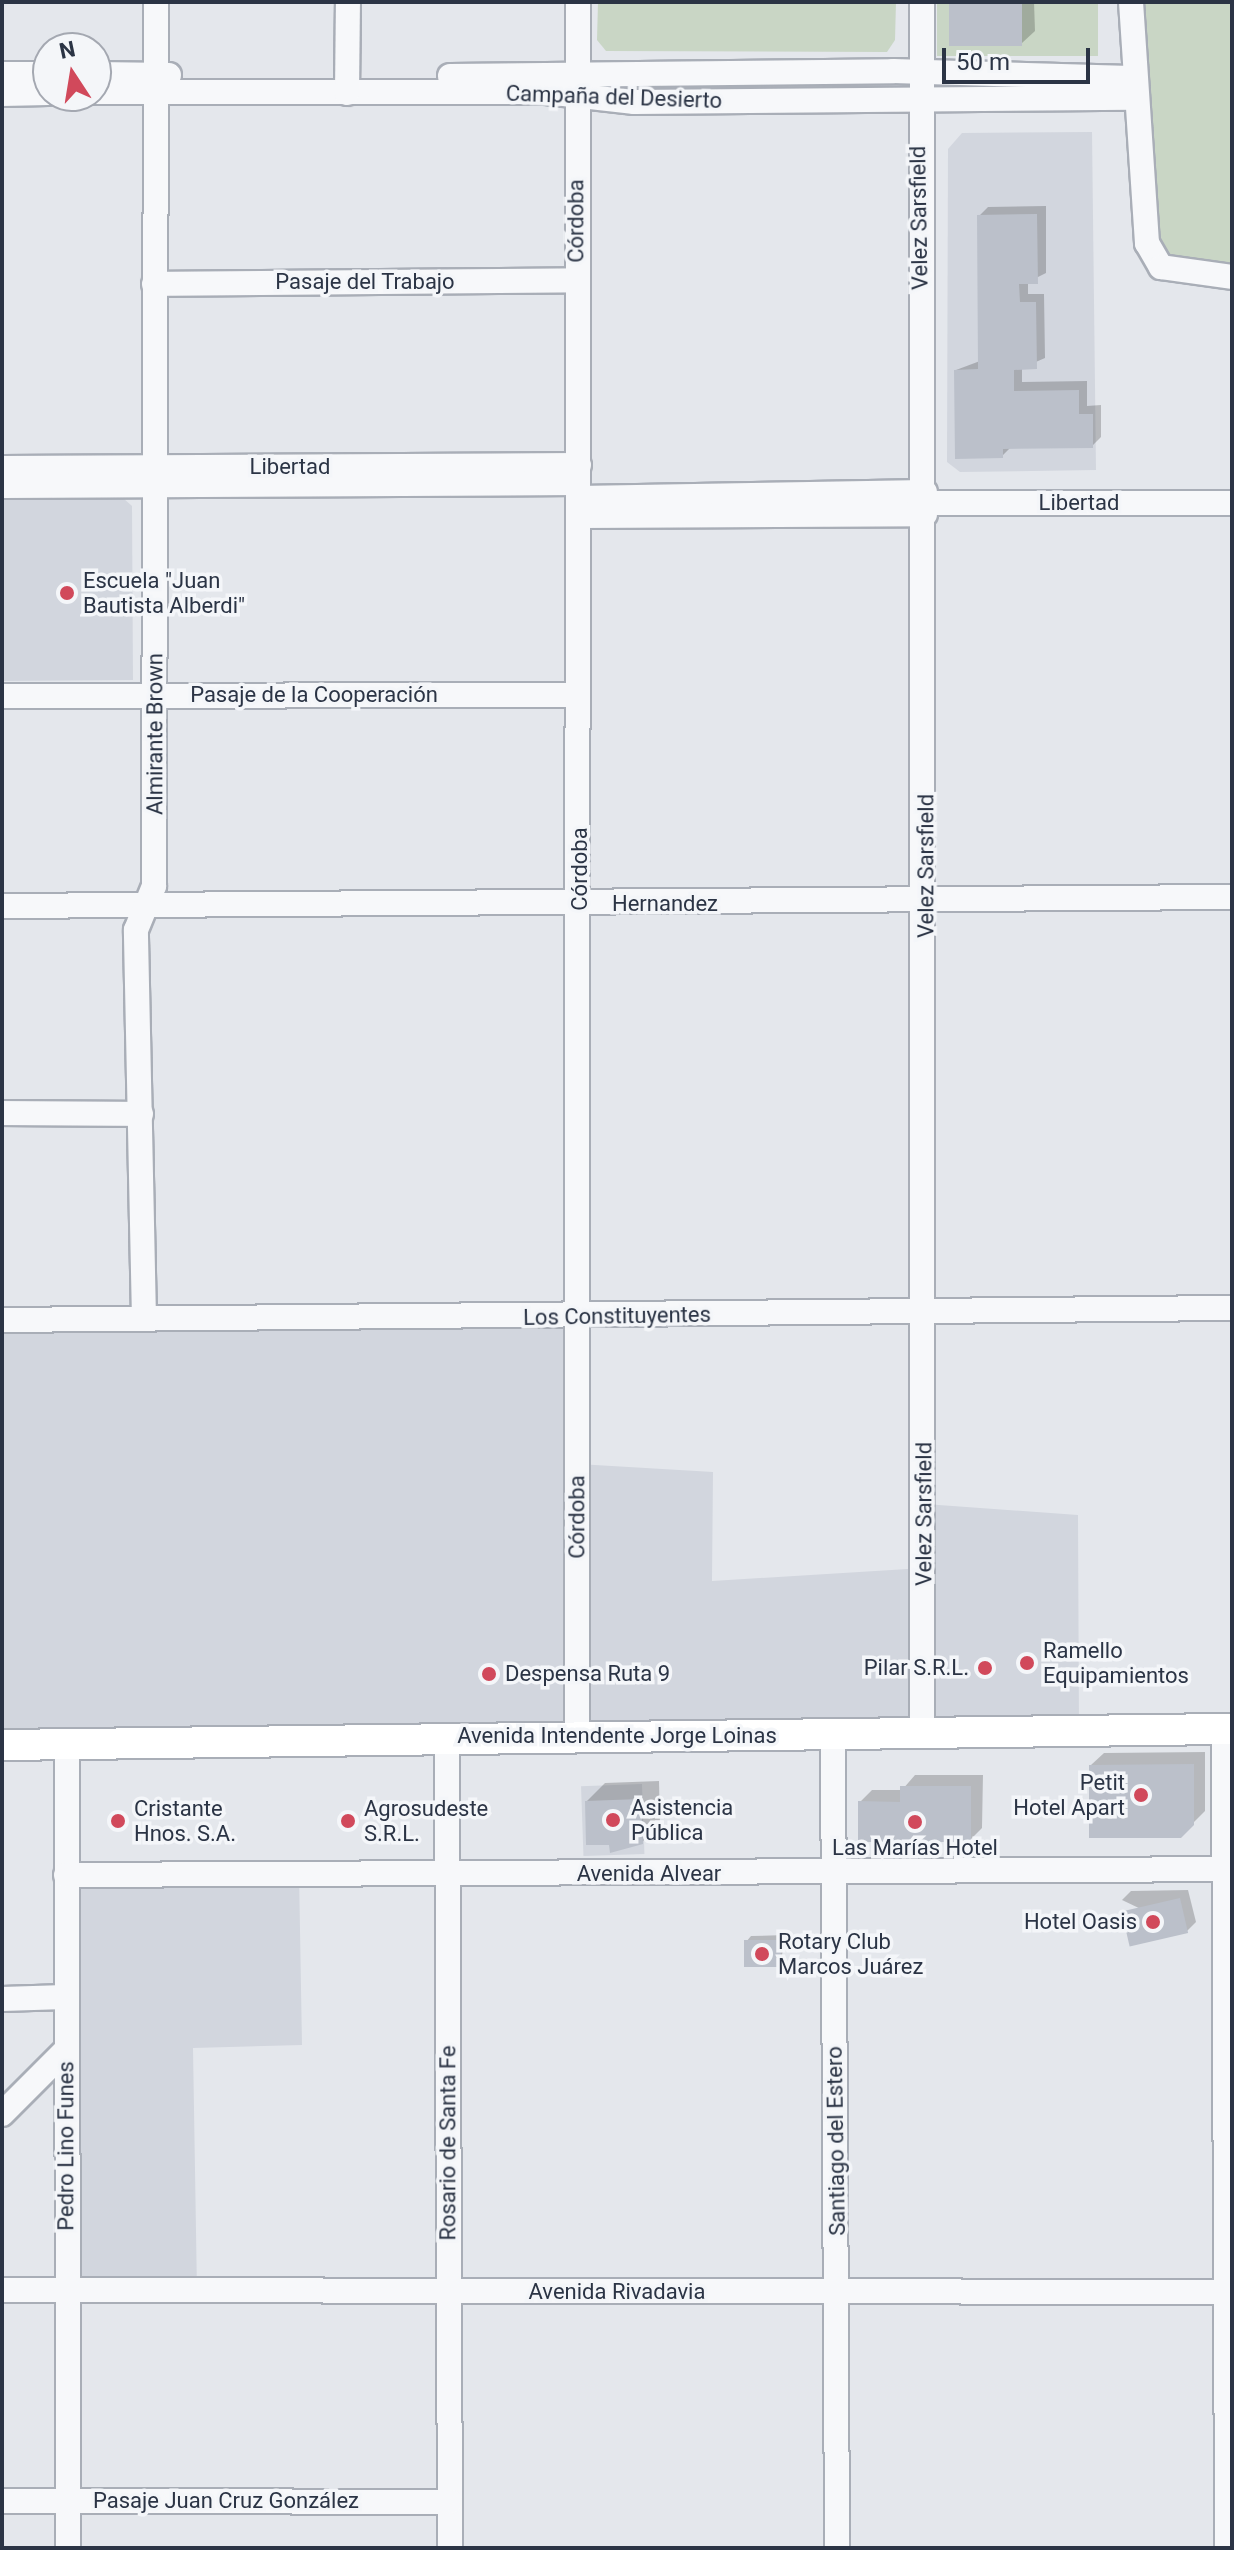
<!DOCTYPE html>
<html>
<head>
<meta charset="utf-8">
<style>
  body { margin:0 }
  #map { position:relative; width:1234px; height:2550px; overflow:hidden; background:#e4e7ec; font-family:Roboto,sans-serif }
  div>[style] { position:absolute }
  .built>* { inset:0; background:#d2d6de; transform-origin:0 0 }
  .green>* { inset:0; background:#c9d6c5; transform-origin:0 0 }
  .shadow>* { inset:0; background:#0003 }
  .building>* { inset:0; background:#bbc0ca; transform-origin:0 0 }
  .roads { filter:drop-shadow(2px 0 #a9aeb7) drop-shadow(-2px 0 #a9aeb7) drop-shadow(0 2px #a9aeb7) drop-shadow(0 -2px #a9aeb7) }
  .minor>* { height:24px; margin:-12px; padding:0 12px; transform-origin:12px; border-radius:12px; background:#f7f8fa }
  .major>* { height:30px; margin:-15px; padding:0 15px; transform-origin:15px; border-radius:15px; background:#fff }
  .dots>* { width:22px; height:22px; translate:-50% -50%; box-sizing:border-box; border:4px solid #f4f6f9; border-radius:50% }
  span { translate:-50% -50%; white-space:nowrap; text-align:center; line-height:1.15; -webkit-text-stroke:7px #f4f6f9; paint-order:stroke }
  .street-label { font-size:22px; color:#2b3445 }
  .poi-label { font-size:22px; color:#2b3445 }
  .left { translate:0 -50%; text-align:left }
  .right { translate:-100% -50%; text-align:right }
  .frame { position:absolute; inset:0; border:4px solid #2b3445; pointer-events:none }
  .north { position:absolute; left:32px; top:32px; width:80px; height:80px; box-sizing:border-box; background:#f4f6f9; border:2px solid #a4a8b1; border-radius:50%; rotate:348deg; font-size:22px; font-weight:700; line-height:32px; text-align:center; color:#2b3445 }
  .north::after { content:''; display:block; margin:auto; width:28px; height:36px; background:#d1495b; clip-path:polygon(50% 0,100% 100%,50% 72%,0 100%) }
  .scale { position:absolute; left:942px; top:48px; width:148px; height:36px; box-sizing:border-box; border:4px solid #2b3445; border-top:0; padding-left:10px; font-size:24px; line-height:28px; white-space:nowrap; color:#2b3445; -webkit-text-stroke:6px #f4f6f9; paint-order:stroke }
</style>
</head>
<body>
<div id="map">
  <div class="built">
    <i style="clip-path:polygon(1092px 132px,1096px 470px,960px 472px,947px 462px,948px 149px,962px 133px)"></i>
    <i style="clip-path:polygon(2px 497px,123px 498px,132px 506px,133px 680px,2px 681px)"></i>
    <i style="clip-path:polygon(577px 1317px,578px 1464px,713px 1472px,712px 1581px,924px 1568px,925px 1504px,1078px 1515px,1079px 1732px,2px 1745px,2px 1320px)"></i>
    <i style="left:642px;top:1784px;width:70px;height:61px;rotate:88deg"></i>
    <i style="clip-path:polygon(299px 1872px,302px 2045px,193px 2048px,197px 2291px,66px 2290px,66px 1875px)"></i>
  </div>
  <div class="green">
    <i style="clip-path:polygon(598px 2px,896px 2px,895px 40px,887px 52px,606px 51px,597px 40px)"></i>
    <i style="left:937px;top:2px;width:161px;height:54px"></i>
    <i style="clip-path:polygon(1131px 2px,1232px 2px,1232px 277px,1161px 267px)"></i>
  </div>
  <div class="shadow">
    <i style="clip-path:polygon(951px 2px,1034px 2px,1035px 31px,1022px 43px)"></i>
    <i style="clip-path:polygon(1046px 206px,1046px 273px,1028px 282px,1028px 294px,1044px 294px,1045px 358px,1022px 368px,1022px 382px,1087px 381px,1087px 406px,1101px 405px,1101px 437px,1092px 446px,1011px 447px,1002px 456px,956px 370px,980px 361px,979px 216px,988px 207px)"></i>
    <i style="clip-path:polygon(1205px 1752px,1205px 1811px,1180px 1836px,1091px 1765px,1104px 1753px)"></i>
    <i style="clip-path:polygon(915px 1775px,983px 1775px,982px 1828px,970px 1840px,860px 1802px,872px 1790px,902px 1790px)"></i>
    <i style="clip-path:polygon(659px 1781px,660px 1824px,642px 1842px,611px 1843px,587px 1801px,605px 1783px)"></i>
    <i style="clip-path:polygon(1188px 1890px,1196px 1922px,1187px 1931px,1122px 1900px,1131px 1891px)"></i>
    <i style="clip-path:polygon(786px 1935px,780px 1965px,746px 1942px,751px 1936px)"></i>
  </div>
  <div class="building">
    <i style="left:949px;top:2px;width:73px;height:44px"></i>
    <i style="clip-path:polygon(1037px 214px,1038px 284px,1019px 284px,1020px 302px,1036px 302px,1037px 369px,1014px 370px,1014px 391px,1079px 390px,1079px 414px,1093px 414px,1093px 448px,1003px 449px,1003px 458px,955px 459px,954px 370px,978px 369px,977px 215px)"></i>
    <i style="clip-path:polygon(1194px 1764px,1194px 1825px,1181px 1838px,1089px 1838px,1089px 1765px)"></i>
    <i style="clip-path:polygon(900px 1786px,971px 1786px,971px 1842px,858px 1842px,858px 1801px,900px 1802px)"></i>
    <i style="clip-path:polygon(641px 1799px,643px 1844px,610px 1853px,609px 1845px,586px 1845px,585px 1801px)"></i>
    <i style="left:1180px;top:1898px;width:36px;height:60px;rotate:77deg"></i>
    <i style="left:781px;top:1940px;width:27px;height:37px;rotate:90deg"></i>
  </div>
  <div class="roads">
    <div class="minor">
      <i style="left:922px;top:2px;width:1729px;rotate:90deg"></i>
      <i style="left:1131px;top:2px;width:242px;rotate:86.2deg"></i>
      <i style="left:1147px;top:243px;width:28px;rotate:60deg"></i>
      <i style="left:1161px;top:267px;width:72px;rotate:8deg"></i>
      <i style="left:2px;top:74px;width:46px"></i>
      <i style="left:96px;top:74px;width:73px;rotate:0.8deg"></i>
      <i style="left:450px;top:76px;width:443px;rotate:-0.6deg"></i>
      <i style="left:893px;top:71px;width:238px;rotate:1.7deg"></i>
      <i style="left:96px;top:92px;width:450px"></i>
      <i style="left:546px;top:92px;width:89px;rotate:6.5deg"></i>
      <i style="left:634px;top:102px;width:499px;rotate:-0.5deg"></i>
      <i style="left:347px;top:93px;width:91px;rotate:-89.4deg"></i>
      <i style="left:2px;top:94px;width:46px;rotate:-1.2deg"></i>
      <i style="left:154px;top:284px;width:422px;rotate:-0.5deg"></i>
      <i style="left:2px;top:468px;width:577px;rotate:-0.3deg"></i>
      <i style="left:2px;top:486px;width:576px;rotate:-0.3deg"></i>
      <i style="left:579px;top:498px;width:346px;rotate:-1deg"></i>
      <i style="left:925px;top:503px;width:307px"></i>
      <i style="left:580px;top:516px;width:345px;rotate:-0.3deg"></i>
      <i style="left:2px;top:696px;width:576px;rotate:-0.1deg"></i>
      <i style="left:2px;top:906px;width:1230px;rotate:-0.42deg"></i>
      <i style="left:2px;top:1113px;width:139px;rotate:0.4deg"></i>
      <i style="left:144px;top:1319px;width:389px;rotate:-91.2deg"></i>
      <i style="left:136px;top:930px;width:48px;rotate:-67.8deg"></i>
      <i style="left:154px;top:886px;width:884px;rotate:-89.87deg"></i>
      <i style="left:2px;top:1320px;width:1230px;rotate:-0.56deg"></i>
      <i style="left:1224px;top:1729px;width:819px;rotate:89.79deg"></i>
      <i style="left:833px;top:1735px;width:813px;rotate:89.72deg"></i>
      <i style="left:577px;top:1736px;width:1734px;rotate:-89.97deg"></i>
      <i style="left:447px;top:1738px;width:810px;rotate:89.79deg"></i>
      <i style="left:67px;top:1744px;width:804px;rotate:89.93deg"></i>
      <i style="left:66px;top:1875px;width:1166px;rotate:-0.29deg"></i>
      <i style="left:2px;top:1999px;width:63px;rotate:-1.8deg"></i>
      <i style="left:2px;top:2114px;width:89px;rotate:-45deg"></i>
      <i style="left:2px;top:2290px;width:1230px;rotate:0.09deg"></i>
      <i style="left:2px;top:2501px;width:448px;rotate:0.1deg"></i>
    </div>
    <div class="major">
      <i style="left:2px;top:1745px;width:1230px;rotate:-0.75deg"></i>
    </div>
  </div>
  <div class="dots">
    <i style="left:67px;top:593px;background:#d1495b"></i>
    <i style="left:1027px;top:1663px;background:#d1495b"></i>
    <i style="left:985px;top:1668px;background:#d1495b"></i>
    <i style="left:489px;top:1674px;background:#d1495b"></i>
    <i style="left:1141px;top:1795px;background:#d1495b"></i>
    <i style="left:613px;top:1820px;background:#d1495b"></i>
    <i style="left:118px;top:1821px;background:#d1495b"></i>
    <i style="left:348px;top:1821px;background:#d1495b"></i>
    <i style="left:915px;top:1822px;background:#d1495b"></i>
    <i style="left:1153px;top:1922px;background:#d1495b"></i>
    <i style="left:762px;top:1954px;background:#d1495b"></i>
  </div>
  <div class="street-label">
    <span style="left:614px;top:97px;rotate:2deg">Campaña del Desierto</span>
    <span style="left:919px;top:218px;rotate:-91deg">Velez Sarsfield</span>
    <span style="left:576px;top:221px;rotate:-90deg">Córdoba</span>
    <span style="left:365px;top:282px">Pasaje del Trabajo</span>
    <span style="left:290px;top:467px">Libertad</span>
    <span style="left:1079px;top:503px">Libertad</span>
    <span style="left:314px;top:695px">Pasaje de la Cooperación</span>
    <span style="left:155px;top:734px;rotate:-90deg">Almirante Brown</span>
    <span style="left:926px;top:866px;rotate:-90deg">Velez Sarsfield</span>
    <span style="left:580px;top:869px;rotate:-90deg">Córdoba</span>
    <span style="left:665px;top:904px">Hernandez</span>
    <span style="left:617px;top:1316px;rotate:-1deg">Los Constituyentes</span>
    <span style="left:924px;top:1514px;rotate:-90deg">Velez Sarsfield</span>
    <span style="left:577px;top:1517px;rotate:-90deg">Córdoba</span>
    <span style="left:617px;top:1736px">Avenida Intendente Jorge Loinas</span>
    <span style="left:649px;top:1874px">Avenida Alvear</span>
    <span style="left:836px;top:2141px;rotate:-91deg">Santiago del Estero</span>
    <span style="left:448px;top:2143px;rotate:-90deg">Rosario de Santa Fe</span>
    <span style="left:66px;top:2146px;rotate:-90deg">Pedro Lino Funes</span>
    <span style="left:617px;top:2292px">Avenida Rivadavia</span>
    <span style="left:226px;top:2501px">Pasaje Juan Cruz González</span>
  </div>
  <div class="poi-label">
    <span class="left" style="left:83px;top:593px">Escuela "Juan<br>Bautista Alberdi"</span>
    <span class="left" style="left:1043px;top:1663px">Ramello<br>Equipamientos</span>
    <span class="right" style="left:969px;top:1668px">Pilar S.R.L.</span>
    <span class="left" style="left:505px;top:1674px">Despensa Ruta 9</span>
    <span class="right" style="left:1125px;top:1795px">Petit<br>Hotel Apart</span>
    <span class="left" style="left:631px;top:1820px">Asistencia<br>Pública</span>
    <span class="left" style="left:134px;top:1821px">Cristante<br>Hnos. S.A.</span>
    <span class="left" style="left:364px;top:1821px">Agrosudeste<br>S.R.L.</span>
    <span style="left:915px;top:1848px">Las Marías Hotel</span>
    <span class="right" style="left:1137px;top:1922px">Hotel Oasis</span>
    <span class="left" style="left:778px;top:1954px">Rotary Club<br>Marcos Juárez</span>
  </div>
  <div class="frame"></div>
  <div class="north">N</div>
  <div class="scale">50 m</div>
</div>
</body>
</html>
